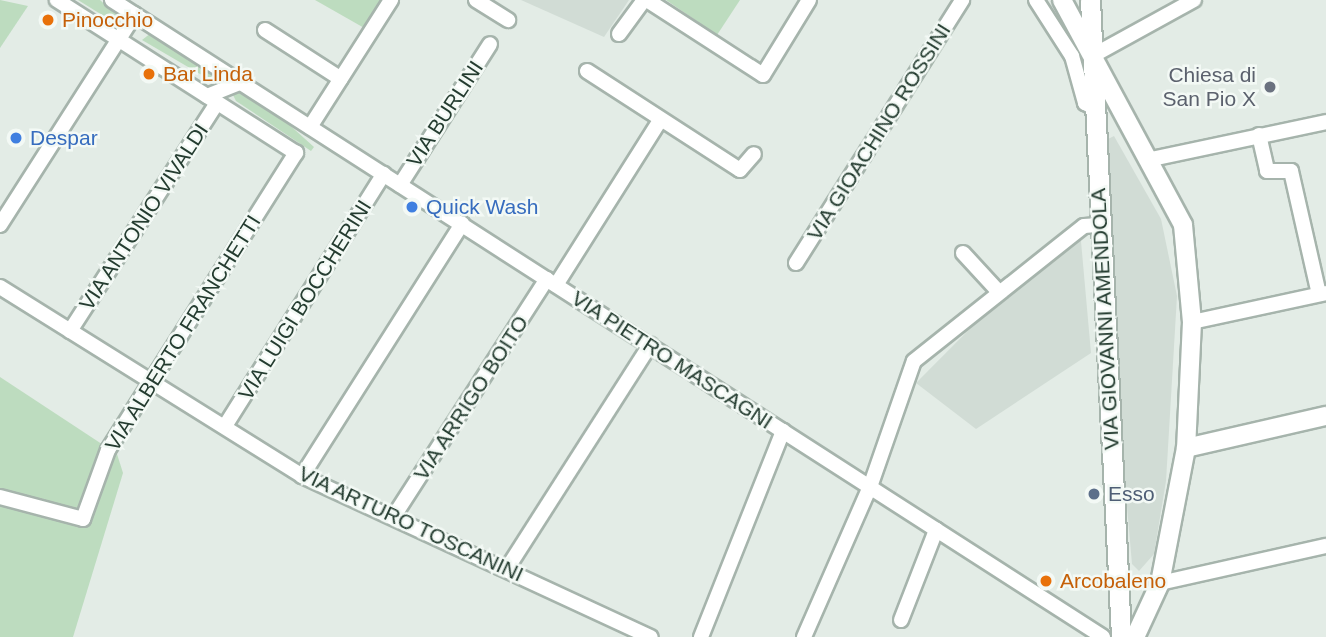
<!DOCTYPE html>
<html>
<head>
<meta charset="utf-8">
<style>
  body { margin:0 }
  #map { position:relative; width:1326px; height:637px; overflow:hidden; background:#e3ece6; font-family:Helvetica,sans-serif }
  div>[style] { position:absolute }
  .built>* { inset:0; background:#d1dcd5 }
  .green>* { inset:0; background:#bddcbf }
  .roads { filter:drop-shadow(2px 0 #a6b4ac) drop-shadow(-2px 0 #a6b4ac) drop-shadow(0 2px #a6b4ac) drop-shadow(0 -2px #a6b4ac) }
  .minor>* { height:14px; margin:-7px; padding:0 7px; transform-origin:7px; border-radius:7px; background:#fff }
  .tertiary>* { height:18px; margin:-9px; padding:0 9px; transform-origin:9px; border-radius:9px; background:#fff }
  .secondary>* { height:19px; margin:-9.5px; padding:0 9.5px; transform-origin:9.5px; border-radius:9.5px; background:#fff }
  .dots>* { width:19px; height:19px; translate:-50% -50%; box-sizing:border-box; border:4px solid #f3f9f5; border-radius:50% }
  span { translate:-50% -50%; white-space:nowrap; text-align:center; line-height:1.15; -webkit-text-stroke:5px #f3f9f5; paint-order:stroke }
  .food-label { font-size:21px; color:#c56008 }
  .left { translate:0 -50%; text-align:left }
  .worship-label { font-size:21px; color:#5b616d }
  .right { translate:-100% -50%; text-align:right }
  .street-label { font-size:21px; color:#243c30 }
  .shop-label { font-size:21px; color:#366cbe }
  .service-label { font-size:21px; color:#4e5e75 }
</style>
</head>
<body>
<div id="map">
  <div class="built">
    <i style="clip-path:polygon(521px 0,629px 0,604px 37px)"></i>
    <i style="clip-path:polygon(1114px 136px,1161px 219px,1177px 296px,1166px 481px,1154px 554px,1139px 571px,1132px 564px,1104px 241px,1106px 140px)"></i>
    <i style="clip-path:polygon(1079px 219px,1091px 353px,976px 429px,916px 383px)"></i>
  </div>
  <div class="green">
    <i style="clip-path:polygon(0 0,28px 6px,0 48px)"></i>
    <i style="clip-path:polygon(78px 0,100px 0,122px 20px,115px 23px)"></i>
    <i style="clip-path:polygon(315px 0,385px 0,366px 29px)"></i>
    <i style="clip-path:polygon(666px 0,740px 0,717px 35px)"></i>
    <i style="clip-path:polygon(151px 33px,211px 72px,212px 81px,142px 40px)"></i>
    <i style="clip-path:polygon(241px 91px,284px 120px,314px 147px,311px 151px,236px 101px,233px 95px)"></i>
    <i style="clip-path:polygon(0 377px,117px 454px,123px 473px,73px 637px,0 637px)"></i>
  </div>
  <div class="roads">
    <div class="minor">
      <i style="left:112px;top:0;width:1178px;rotate:32.73deg"></i>
      <i style="left:476px;top:0;width:38px;rotate:32deg"></i>
      <i style="left:647px;top:0;width:138px;rotate:32.9deg"></i>
      <i style="left:763px;top:75px;width:88px;rotate:-58.5deg"></i>
      <i style="left:1036px;top:0;width:67px;rotate:57.3deg"></i>
      <i style="left:1072px;top:56px;width:49px;rotate:74.5deg"></i>
      <i style="left:1085px;top:103px;width:11px;rotate:27deg"></i>
      <i style="left:265px;top:30px;width:90px;rotate:32.8deg"></i>
      <i style="left:619px;top:34px;width:42px;rotate:-53.7deg"></i>
      <i style="left:1094px;top:55px;width:114px;rotate:-28.8deg"></i>
      <i style="left:587px;top:71px;width:182px;rotate:32.9deg"></i>
      <i style="left:740px;top:170px;width:21px;rotate:-49deg"></i>
      <i style="left:207px;top:96px;width:37px;rotate:-22deg"></i>
      <i style="left:310px;top:127px;width:151px;rotate:-57.5deg"></i>
      <i style="left:1259px;top:135px;width:37px;rotate:77deg"></i>
      <i style="left:1267px;top:171px;width:24px"></i>
      <i style="left:1291px;top:171px;width:126px;rotate:77.2deg"></i>
      <i style="left:1152px;top:159px;width:178px;rotate:-12deg"></i>
      <i style="left:400px;top:185px;width:167px;rotate:-57.4deg"></i>
      <i style="left:0;top:225px;width:250px;rotate:-57.4deg"></i>
      <i style="left:963px;top:253px;width:52px;rotate:47.4deg"></i>
      <i style="left:796px;top:263px;width:311px;rotate:-57.7deg"></i>
      <i style="left:556px;top:285px;width:196px;rotate:-57.7deg"></i>
      <i style="left:0;top:287px;width:356px;rotate:32deg"></i>
      <i style="left:302px;top:476px;width:384px;rotate:24.8deg"></i>
      <i style="left:1192px;top:322px;width:137px;rotate:-12.2deg"></i>
      <i style="left:70px;top:331px;width:271px;rotate:-57.2deg"></i>
      <i style="left:225px;top:426px;width:298px;rotate:-57.8deg"></i>
      <i style="left:302px;top:476px;width:299px;rotate:-57.6deg"></i>
      <i style="left:0;top:497px;width:86px;rotate:14.8deg"></i>
      <i style="left:83px;top:519px;width:73px;rotate:-70.1deg"></i>
      <i style="left:108px;top:450px;width:352px;rotate:-57.7deg"></i>
      <i style="left:296px;top:153px;width:284px;rotate:-147.4deg"></i>
      <i style="left:394px;top:516px;width:282px;rotate:-57.2deg"></i>
      <i style="left:508px;top:567px;width:264px;rotate:-57.4deg"></i>
      <i style="left:1160px;top:583px;width:170px;rotate:-12.6deg"></i>
      <i style="left:901px;top:620px;width:97px;rotate:-68.7deg"></i>
      <i style="left:701px;top:637px;width:222px;rotate:-68.3deg"></i>
      <i style="left:804px;top:637px;width:164px;rotate:-66.3deg"></i>
      <i style="left:870px;top:487px;width:133px;rotate:-70.8deg"></i>
      <i style="left:914px;top:361px;width:217px;rotate:-38.5deg"></i>
      <i style="left:1084px;top:226px;width:16px;rotate:-4deg"></i>
    </div>
    <div class="tertiary">
      <i style="left:1062px;top:0;width:255px;rotate:61.7deg"></i>
      <i style="left:1183px;top:225px;width:97px;rotate:84.7deg"></i>
      <i style="left:1192px;top:322px;width:126px;rotate:92.7deg"></i>
      <i style="left:1186px;top:448px;width:137px;rotate:100.9deg"></i>
      <i style="left:1160px;top:583px;width:60px;rotate:114.8deg"></i>
      <i style="left:1186px;top:448px;width:144px;rotate:-12.9deg"></i>
    </div>
    <div class="secondary">
      <i style="left:1090px;top:0;width:638px;rotate:87.21deg"></i>
    </div>
  </div>
  <div class="dots">
    <i style="left:48px;top:20px;background:#e8710a"></i>
    <i style="left:149px;top:74px;background:#e8710a"></i>
    <i style="left:1270px;top:87px;background:#6b7280"></i>
    <i style="left:16px;top:138px;background:#3f7fe0"></i>
    <i style="left:412px;top:207px;background:#3f7fe0"></i>
    <i style="left:1094px;top:494px;background:#5c6f8a"></i>
    <i style="left:1046px;top:581px;background:#e8710a"></i>
  </div>
  <div class="food-label">
    <span class="left" style="left:62px;top:20px">Pinocchio</span>
    <span class="left" style="left:163px;top:74px">Bar Linda</span>
    <span class="left" style="left:1060px;top:581px">Arcobaleno</span>
  </div>
  <div class="worship-label">
    <span class="right" style="left:1256px;top:87px">Chiesa di<br>San Pio X</span>
  </div>
  <div class="street-label">
    <span style="left:445px;top:114px;rotate:-57deg">VIA BURLINI</span>
    <span style="left:879px;top:132px;rotate:-58deg">VIA GIOACHINO ROSSINI</span>
    <span style="left:144px;top:217px;rotate:-57deg">VIA ANTONIO VIVALDI</span>
    <span style="left:305px;top:300px;rotate:-58deg">VIA LUIGI BOCCHERINI</span>
    <span style="left:1105px;top:319px;rotate:-93deg">VIA GIOVANNI AMENDOLA</span>
    <span style="left:183px;top:333px;rotate:-58deg">VIA ALBERTO FRANCHETTI</span>
    <span style="left:672px;top:360px;rotate:33deg">VIA PIETRO MASCAGNI</span>
    <span style="left:471px;top:398px;rotate:-57deg">VIA ARRIGO BOITO</span>
    <span style="left:411px;top:524px;rotate:25deg">VIA ARTURO TOSCANINI</span>
  </div>
  <div class="shop-label">
    <span class="left" style="left:30px;top:138px">Despar</span>
    <span class="left" style="left:426px;top:207px">Quick Wash</span>
  </div>
  <div class="service-label">
    <span class="left" style="left:1108px;top:494px">Esso</span>
  </div>
</div>
</body>
</html>
